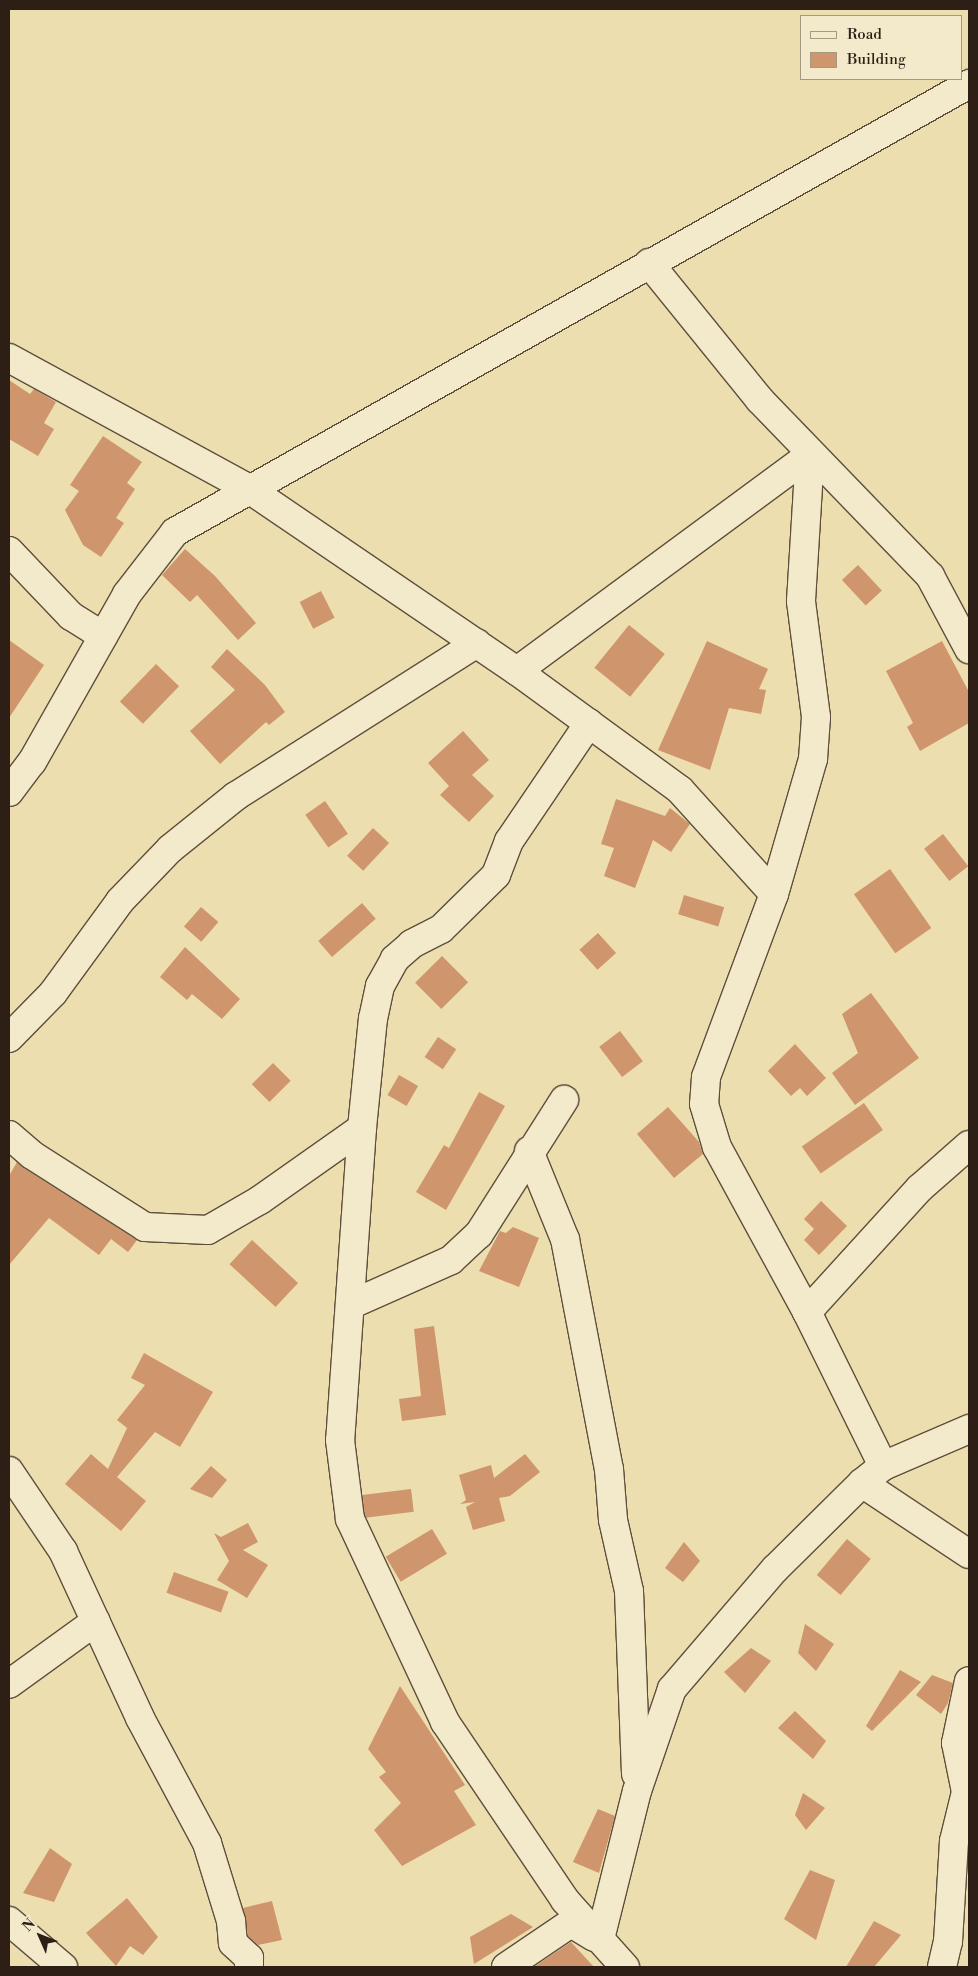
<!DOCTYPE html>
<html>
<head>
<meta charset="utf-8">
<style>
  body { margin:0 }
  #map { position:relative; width:978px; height:1976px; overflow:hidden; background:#eddeaf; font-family:"Libre Bodoni",serif }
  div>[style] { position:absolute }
  .building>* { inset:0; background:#cf956d; transform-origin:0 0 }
  .roads { filter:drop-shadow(1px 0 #5e4f3c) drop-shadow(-1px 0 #5e4f3c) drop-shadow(0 1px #5e4f3c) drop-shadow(0 -1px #5e4f3c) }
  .minor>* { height:28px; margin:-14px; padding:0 14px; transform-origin:14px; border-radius:14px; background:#f3eacb }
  span { translate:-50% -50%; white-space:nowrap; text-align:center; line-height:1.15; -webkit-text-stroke:4px #f3eacb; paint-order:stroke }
  .frame { position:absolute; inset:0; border:10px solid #2e1f16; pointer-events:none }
  .legend { position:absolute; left:800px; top:15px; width:162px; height:65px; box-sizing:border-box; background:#f3eacb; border:1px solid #a49983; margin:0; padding:6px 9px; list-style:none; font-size:15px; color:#2e1f16 }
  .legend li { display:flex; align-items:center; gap:10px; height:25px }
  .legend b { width:25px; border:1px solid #a49983 }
  .north { position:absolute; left:15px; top:1911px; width:50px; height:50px; -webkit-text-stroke:4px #f3eacb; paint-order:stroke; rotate:314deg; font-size:14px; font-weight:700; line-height:20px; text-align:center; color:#2e1f16 }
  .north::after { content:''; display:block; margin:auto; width:18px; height:22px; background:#2e1f16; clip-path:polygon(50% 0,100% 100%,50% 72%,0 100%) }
</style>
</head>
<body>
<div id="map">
  <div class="building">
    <i style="clip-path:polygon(9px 380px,30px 394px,34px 389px,56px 402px,44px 423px,54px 429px,38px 456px,9px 439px)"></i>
    <i style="clip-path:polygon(103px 436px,142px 462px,127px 483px,135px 489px,116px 518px,124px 523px,101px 557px,83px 545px,65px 510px,79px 491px,70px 485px)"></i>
    <i style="clip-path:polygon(185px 549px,215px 576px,256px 623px,238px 640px,197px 595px,190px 602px,162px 575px)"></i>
    <i style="left:858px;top:565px;width:35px;height:22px;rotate:47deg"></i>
    <i style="left:321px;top:591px;width:30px;height:24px;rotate:63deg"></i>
    <i style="left:629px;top:625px;width:46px;height:55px;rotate:39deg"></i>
    <i style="clip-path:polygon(9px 640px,44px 665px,9px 718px)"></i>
    <i style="clip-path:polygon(707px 641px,768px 669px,759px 689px,766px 690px,761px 714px,729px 708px,710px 770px,658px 750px)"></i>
    <i style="clip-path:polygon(942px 641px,969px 692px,969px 723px,920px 751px,907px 727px,913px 723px,886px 671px)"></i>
    <i style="clip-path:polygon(227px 649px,265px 685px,285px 712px,269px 725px,266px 722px,220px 764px,190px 731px,235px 690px,211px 667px)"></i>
    <i style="left:156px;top:664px;width:32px;height:52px;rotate:44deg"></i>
    <i style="clip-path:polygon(463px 731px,489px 760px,472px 775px,494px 796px,469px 822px,440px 795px,449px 786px,428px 763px)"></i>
    <i style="clip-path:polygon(616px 799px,665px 816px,670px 808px,690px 824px,671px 852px,653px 840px,635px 888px,604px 876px,614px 848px,601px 844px)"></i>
    <i style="left:325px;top:801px;width:40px;height:24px;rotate:55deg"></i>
    <i style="left:373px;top:828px;width:22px;height:38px;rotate:43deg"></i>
    <i style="left:943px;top:834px;width:41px;height:24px;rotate:52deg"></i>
    <i style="left:890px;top:869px;width:72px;height:44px;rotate:55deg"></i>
    <i style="left:684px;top:895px;width:42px;height:20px;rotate:17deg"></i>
    <i style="left:362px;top:903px;width:21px;height:58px;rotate:49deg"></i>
    <i style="left:201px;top:907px;width:23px;height:26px;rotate:41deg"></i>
    <i style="left:598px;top:933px;width:27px;height:25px;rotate:48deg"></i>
    <i style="clip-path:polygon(185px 947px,240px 999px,222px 1019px,192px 994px,187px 1000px,160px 977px)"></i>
    <i style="left:442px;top:956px;width:37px;height:38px;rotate:45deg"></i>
    <i style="clip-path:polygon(871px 993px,919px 1058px,855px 1105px,832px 1073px,858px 1053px,842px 1014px)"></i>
    <i style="left:620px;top:1031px;width:38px;height:26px;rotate:53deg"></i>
    <i style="left:438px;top:1037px;width:22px;height:24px;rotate:34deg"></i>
    <i style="clip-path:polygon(795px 1044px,826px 1078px,807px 1096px,800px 1088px,791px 1096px,768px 1071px)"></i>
    <i style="left:273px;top:1063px;width:25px;height:30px;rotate:45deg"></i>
    <i style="left:399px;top:1075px;width:22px;height:23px;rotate:30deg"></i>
    <i style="clip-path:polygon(479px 1092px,505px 1106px,446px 1210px,416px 1192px,444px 1145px,449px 1148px)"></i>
    <i style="left:864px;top:1103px;width:33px;height:76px;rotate:55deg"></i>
    <i style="clip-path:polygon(668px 1107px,699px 1142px,703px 1154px,674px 1178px,637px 1134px)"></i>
    <i style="clip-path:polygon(17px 1162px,24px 1168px,137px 1240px,128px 1252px,111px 1239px,99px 1255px,49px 1218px,9px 1265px,9px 1176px)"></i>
    <i style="clip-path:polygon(821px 1201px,847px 1226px,819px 1255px,804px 1240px,814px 1229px,804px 1219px)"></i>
    <i style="clip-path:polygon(513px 1227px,539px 1238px,519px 1287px,479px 1271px,500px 1231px,506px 1233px)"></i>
    <i style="left:252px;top:1240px;width:63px;height:33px;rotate:43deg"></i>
    <i style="clip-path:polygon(434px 1326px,446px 1415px,402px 1421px,399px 1399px,421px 1396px,414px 1329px)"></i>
    <i style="clip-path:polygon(144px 1353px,213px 1392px,180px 1447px,155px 1432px,117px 1477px,146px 1501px,121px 1531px,65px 1484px,91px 1454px,108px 1469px,127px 1428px,117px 1420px,145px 1385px,131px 1378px)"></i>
    <i style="clip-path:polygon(525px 1454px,540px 1472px,510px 1496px,499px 1498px,505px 1521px,473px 1530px,466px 1507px,475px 1502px,460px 1504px,466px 1500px,459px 1475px,491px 1465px,494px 1478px)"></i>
    <i style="clip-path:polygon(211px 1466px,227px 1480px,212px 1498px,190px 1489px)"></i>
    <i style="left:411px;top:1489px;width:23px;height:49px;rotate:83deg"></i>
    <i style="clip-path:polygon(248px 1523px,258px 1542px,243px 1550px,268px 1565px,247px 1598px,217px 1580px,229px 1561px,214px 1533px,221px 1537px)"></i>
    <i style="left:432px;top:1529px;width:29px;height:54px;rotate:59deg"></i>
    <i style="left:847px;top:1539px;width:31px;height:47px;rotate:40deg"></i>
    <i style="clip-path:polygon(684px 1542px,700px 1561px,683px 1582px,665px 1568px)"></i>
    <i style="left:174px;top:1572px;width:58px;height:22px;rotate:20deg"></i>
    <i style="clip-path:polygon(805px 1624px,834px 1644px,816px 1671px,798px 1653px)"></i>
    <i style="clip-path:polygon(751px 1648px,771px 1661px,745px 1693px,724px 1672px)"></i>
    <i style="clip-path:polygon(900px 1670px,921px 1682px,872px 1731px,866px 1726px)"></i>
    <i style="clip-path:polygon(932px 1675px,953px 1683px,948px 1703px,941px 1714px,916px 1695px)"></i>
    <i style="clip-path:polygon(400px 1686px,465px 1785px,454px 1791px,476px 1825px,402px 1866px,374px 1830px,401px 1803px,379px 1777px,386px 1772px,368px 1749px)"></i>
    <i style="clip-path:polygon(795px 1711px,826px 1741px,813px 1759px,778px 1728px)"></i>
    <i style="clip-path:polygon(803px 1793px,825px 1808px,806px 1830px,795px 1815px)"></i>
    <i style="clip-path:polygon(598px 1809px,615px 1816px,599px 1873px,573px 1862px)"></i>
    <i style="clip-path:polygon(50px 1848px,72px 1864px,54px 1902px,23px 1893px)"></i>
    <i style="clip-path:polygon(810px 1870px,835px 1880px,816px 1940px,784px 1919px)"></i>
    <i style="clip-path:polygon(127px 1898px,158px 1937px,143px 1955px,130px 1946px,116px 1966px,86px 1933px)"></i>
    <i style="clip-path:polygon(272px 1901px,282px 1940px,258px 1945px,248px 1936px,243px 1908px)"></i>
    <i style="clip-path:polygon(511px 1914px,533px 1927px,474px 1964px,470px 1937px)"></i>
    <i style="clip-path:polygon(874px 1921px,901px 1935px,874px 1967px,846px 1967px)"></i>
    <i style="clip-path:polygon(571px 1942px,594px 1967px,534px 1967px)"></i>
  </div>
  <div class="roads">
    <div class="minor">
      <i style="left:649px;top:263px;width:176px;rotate:51deg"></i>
      <i style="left:760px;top:400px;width:245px;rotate:46deg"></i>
      <i style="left:930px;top:576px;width:83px;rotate:61.9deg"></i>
      <i style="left:9px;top:358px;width:273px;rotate:28.6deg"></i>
      <i style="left:249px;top:489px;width:324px;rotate:34.2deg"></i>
      <i style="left:517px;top:671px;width:202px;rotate:36.1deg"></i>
      <i style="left:680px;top:790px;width:140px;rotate:47.9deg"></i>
      <i style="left:774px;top:894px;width:195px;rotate:110.4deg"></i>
      <i style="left:706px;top:1077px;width:27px;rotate:94deg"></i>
      <i style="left:704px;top:1104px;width:45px;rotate:73.2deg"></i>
      <i style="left:717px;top:1147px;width:188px;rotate:61.4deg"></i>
      <i style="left:807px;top:1312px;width:172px;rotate:63.7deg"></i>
      <i style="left:9px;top:551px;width:90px;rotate:46.4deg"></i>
      <i style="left:71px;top:616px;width:38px;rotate:32deg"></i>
      <i style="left:517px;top:671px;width:364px;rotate:-36.4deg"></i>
      <i style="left:589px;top:723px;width:143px;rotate:124.1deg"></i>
      <i style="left:509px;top:841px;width:36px;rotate:111deg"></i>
      <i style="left:496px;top:875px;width:77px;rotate:135.5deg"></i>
      <i style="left:441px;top:929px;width:33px;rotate:153deg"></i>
      <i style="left:412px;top:944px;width:23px;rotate:139deg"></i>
      <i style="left:395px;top:959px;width:31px;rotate:119deg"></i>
      <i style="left:380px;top:986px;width:33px;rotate:102deg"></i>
      <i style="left:373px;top:1018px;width:111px;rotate:95.7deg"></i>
      <i style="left:362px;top:1128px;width:313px;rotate:94deg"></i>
      <i style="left:340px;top:1440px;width:80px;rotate:82.8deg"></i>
      <i style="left:350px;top:1519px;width:224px;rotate:64.9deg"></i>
      <i style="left:445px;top:1722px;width:215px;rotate:56deg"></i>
      <i style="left:565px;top:1900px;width:90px;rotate:48.2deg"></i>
      <i style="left:9px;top:792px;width:38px;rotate:-53deg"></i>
      <i style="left:32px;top:762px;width:193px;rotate:-60.5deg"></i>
      <i style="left:127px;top:594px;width:78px;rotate:-52.3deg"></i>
      <i style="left:175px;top:532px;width:912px;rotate:-29.43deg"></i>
      <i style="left:774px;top:894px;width:141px;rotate:-73.9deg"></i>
      <i style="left:813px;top:759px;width:42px;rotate:-85.9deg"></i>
      <i style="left:816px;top:717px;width:117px;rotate:-97.4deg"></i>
      <i style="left:801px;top:601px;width:146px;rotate:-86.5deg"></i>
      <i style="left:9px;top:1038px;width:63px;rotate:-45.6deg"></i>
      <i style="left:53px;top:993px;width:114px;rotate:-53.9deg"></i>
      <i style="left:120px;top:901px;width:72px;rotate:-46.1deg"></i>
      <i style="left:170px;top:849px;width:85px;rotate:-38.8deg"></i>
      <i style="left:236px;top:796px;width:285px;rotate:-32.4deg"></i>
      <i style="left:9px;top:1135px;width:30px;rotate:41deg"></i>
      <i style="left:32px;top:1155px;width:134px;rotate:32.5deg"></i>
      <i style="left:145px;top:1227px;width:63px;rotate:2.7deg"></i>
      <i style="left:208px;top:1230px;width:60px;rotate:-30deg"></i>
      <i style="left:260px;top:1200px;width:125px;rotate:-35.2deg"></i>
      <i style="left:529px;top:1151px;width:95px;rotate:67.8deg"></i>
      <i style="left:565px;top:1239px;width:234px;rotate:79.2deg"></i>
      <i style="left:609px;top:1469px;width:51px;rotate:85.5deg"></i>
      <i style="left:613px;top:1520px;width:73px;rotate:77.3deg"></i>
      <i style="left:629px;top:1591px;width:183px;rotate:87.8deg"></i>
      <i style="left:350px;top:1305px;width:111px;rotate:-24deg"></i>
      <i style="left:451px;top:1260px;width:38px;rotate:-43deg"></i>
      <i style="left:479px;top:1234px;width:159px;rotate:-57.6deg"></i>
      <i style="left:807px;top:1312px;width:168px;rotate:-47.7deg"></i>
      <i style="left:920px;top:1188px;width:65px;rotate:-41.3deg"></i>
      <i style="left:9px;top:1471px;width:97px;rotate:56deg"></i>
      <i style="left:63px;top:1551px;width:184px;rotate:65.2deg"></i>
      <i style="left:140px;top:1718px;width:142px;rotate:61.8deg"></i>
      <i style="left:207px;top:1843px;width:82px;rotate:72.9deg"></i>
      <i style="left:231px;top:1921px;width:22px;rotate:85deg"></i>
      <i style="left:233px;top:1943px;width:22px;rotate:43deg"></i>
      <i style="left:249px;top:1958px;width:9px;rotate:90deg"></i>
      <i style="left:862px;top:1483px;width:128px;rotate:33.6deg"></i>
      <i style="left:9px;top:1684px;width:107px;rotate:-35.9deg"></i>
      <i style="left:9px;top:1921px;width:71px;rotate:40.4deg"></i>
      <i style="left:600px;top:1939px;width:153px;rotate:-76deg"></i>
      <i style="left:637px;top:1791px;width:108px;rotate:-71.1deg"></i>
      <i style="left:672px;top:1689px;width:158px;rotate:-49.4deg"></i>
      <i style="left:775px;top:1569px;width:122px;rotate:-44.7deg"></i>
      <i style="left:862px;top:1483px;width:27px;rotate:-39deg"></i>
      <i style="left:883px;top:1466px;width:94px;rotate:-23.3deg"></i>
      <i style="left:506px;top:1967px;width:78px;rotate:-34.1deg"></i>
      <i style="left:571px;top:1923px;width:27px;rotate:31deg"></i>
      <i style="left:942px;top:1967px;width:26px;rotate:-77deg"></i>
      <i style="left:948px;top:1942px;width:101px;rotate:-86.6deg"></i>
      <i style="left:954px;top:1841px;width:50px;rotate:-76.2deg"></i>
      <i style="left:966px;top:1792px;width:50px;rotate:-101.5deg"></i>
      <i style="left:956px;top:1743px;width:63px;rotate:-78.2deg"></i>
    </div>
  </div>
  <div class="frame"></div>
  <ul class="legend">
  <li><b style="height:6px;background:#f3eacb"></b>Road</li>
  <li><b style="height:14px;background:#cf956d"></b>Building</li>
  </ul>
  <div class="north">N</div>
</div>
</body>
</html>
